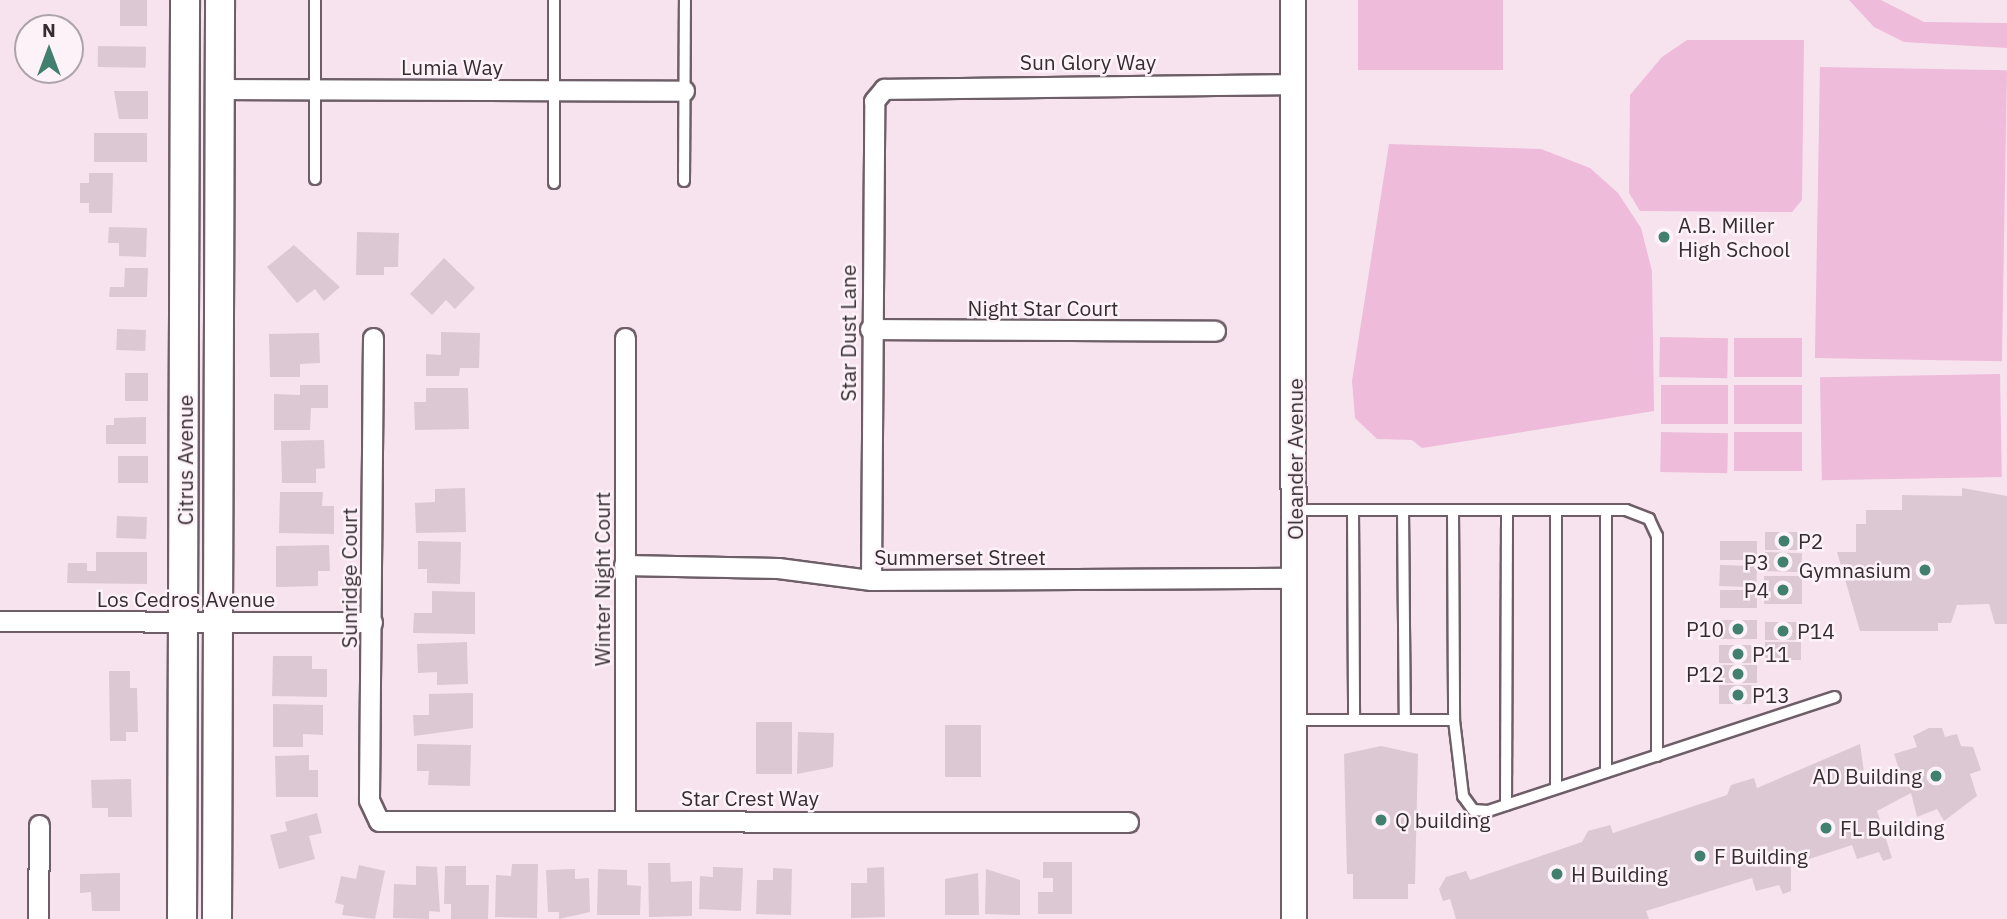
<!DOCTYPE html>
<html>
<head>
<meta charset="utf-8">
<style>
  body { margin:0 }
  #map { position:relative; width:2007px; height:919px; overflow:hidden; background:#f6e3ee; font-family:"IBM Plex Sans",sans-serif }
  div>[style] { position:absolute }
  .green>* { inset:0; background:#eebbdb; transform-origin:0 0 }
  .building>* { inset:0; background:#dbc8d3; transform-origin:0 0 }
  .roads { filter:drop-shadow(2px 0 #6e5e68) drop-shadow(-2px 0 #6e5e68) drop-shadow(0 2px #6e5e68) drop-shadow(0 -2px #6e5e68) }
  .service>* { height:10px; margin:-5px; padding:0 5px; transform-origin:5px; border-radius:5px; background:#fff }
  .minor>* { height:19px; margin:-9.5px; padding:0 9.5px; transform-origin:9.5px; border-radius:9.5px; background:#fff }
  .tertiary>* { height:24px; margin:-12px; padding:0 12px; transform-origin:12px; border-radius:12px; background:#fff }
  .secondary>* { height:28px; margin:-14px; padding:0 14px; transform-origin:14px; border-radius:14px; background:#fff }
  .dots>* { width:19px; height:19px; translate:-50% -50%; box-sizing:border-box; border:4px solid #fef2f9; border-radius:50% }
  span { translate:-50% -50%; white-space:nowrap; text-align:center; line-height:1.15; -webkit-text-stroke:5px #fef2f9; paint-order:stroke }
  .street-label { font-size:21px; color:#342c31 }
  .poi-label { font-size:21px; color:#342c31 }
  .left { translate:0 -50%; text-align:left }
  .right { translate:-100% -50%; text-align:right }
  .north { position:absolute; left:14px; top:14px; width:70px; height:70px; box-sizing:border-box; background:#fef2f9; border:2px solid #ada3a9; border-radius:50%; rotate:0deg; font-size:19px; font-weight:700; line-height:28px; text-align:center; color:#342c31 }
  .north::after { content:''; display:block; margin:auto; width:24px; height:32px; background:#41806e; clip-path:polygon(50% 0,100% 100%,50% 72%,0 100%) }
</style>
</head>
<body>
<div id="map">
  <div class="green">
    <i style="left:1358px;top:0;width:145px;height:70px"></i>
    <i style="clip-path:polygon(1849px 0,1881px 0,1924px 22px,2007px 23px,2007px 48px,1904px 42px,1874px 27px)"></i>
    <i style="clip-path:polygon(1687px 40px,1804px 40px,1802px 200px,1792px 212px,1640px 211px,1629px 193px,1630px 95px,1662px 57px)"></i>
    <i style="left:1820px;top:67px;width:187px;height:291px;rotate:1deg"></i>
    <i style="clip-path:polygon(1389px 144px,1541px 149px,1590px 168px,1618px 193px,1641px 228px,1652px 271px,1654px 411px,1422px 448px,1412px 440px,1377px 439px,1355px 418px,1352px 381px)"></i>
    <i style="left:1660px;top:337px;width:68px;height:40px;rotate:1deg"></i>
    <i style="left:1734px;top:338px;width:68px;height:39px"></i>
    <i style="left:2000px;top:374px;width:103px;height:180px;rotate:89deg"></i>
    <i style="left:1661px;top:385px;width:67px;height:39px"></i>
    <i style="left:1734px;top:385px;width:68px;height:39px"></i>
    <i style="left:1661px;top:432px;width:67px;height:40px;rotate:1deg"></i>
    <i style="left:1734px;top:432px;width:68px;height:39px"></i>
  </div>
  <div class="building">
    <i style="left:120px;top:0;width:27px;height:26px"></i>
    <i style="left:98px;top:46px;width:48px;height:21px;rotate:1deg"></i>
    <i style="clip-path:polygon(114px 91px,148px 91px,148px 119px,119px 119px)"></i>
    <i style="left:147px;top:133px;width:29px;height:53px;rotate:90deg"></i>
    <i style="clip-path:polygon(89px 173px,113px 173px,112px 213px,89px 213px,89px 203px,80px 203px,80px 183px,89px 183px)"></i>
    <i style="clip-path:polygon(109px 227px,147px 228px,146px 257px,119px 256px,119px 243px,108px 243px)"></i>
    <i style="clip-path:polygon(357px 232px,399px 233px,398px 267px,384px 267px,384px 275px,356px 275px)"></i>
    <i style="clip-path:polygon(294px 245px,340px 287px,324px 301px,315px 289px,297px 303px,267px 267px)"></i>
    <i style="clip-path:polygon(444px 258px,475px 288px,455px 309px,446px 300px,432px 315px,410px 294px)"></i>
    <i style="clip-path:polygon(125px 268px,148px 268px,147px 297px,109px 297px,110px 287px,124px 287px)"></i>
    <i style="left:117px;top:329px;width:29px;height:21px;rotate:2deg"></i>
    <i style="clip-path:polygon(441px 332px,480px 333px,479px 368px,460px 368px,459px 376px,426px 376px,426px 354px,441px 355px)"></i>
    <i style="clip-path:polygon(319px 333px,320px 363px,300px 364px,300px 377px,270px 377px,269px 334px)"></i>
    <i style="left:125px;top:373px;width:23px;height:28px"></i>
    <i style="clip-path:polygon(300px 385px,328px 385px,328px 408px,311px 408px,310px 430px,274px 430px,274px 394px,300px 395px)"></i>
    <i style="clip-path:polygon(426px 388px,468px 388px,469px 429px,415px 430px,414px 402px,426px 402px)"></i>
    <i style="clip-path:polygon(146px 417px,146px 444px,106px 444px,106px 425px,114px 425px,114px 418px)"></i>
    <i style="clip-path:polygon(324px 440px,325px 468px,316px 469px,316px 483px,282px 483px,281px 441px)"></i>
    <i style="left:148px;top:456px;width:27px;height:30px;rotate:90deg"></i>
    <i style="clip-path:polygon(465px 488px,466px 532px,416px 533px,415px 503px,435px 502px,435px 489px)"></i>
    <i style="clip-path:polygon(1962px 488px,2007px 496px,2007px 624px,1995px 624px,1989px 604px,1957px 605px,1951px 623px,1938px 623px,1938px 631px,1860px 631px,1837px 552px,1856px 552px,1856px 524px,1866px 524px,1866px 510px,1902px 510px,1902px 495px,1962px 496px)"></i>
    <i style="clip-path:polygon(280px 492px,323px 492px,322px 506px,334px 506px,334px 534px,279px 533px)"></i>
    <i style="left:117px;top:516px;width:30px;height:22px;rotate:2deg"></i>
    <i style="left:1765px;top:532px;width:37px;height:18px"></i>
    <i style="clip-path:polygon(418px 541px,461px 542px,460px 584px,427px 583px,427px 569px,418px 569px)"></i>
    <i style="left:1720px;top:541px;width:37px;height:19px"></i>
    <i style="clip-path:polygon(329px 545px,330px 571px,318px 571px,318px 586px,276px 587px,276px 546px)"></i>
    <i style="clip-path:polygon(96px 552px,147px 552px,147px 584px,67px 583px,68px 563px,87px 563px,87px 571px,96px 571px)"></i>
    <i style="left:1765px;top:552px;width:37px;height:19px;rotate:2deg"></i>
    <i style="left:1720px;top:565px;width:37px;height:21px;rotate:2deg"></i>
    <i style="left:1764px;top:576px;width:38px;height:28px"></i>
    <i style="left:1720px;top:590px;width:37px;height:18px"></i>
    <i style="clip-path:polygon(432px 591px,475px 592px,475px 634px,413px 633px,414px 613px,432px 613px)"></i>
    <i style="left:1720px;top:620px;width:37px;height:19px"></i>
    <i style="left:1765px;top:622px;width:37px;height:18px"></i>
    <i style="clip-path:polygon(467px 642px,468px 684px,437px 685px,437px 672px,418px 673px,417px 644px)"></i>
    <i style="left:1765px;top:642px;width:36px;height:18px"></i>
    <i style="left:1719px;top:645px;width:38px;height:18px"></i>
    <i style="clip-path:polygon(273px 656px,312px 656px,312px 669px,327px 669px,327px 697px,272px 696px)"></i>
    <i style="left:1719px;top:665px;width:38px;height:18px"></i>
    <i style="clip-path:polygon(109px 671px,130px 671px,130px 688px,137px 688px,138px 732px,126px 732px,126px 741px,110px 741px)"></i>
    <i style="left:1719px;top:685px;width:38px;height:19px"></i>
    <i style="clip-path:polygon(473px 693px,473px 728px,414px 736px,413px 715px,429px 715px,429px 694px)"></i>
    <i style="clip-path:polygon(273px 704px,323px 705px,323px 735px,303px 734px,303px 747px,273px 747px)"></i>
    <i style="left:756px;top:722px;width:36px;height:52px"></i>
    <i style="left:945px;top:725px;width:36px;height:52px"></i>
    <i style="clip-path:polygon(1929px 728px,1942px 728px,1945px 737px,1957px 734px,1961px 746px,1973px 747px,1981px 770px,1970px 774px,1977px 796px,1944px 821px,1937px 809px,1917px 817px,1911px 793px,1877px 811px,1892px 858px,1883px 861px,1879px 852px,1857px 859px,1852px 845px,1791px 865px,1791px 891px,1783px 894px,1779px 885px,1756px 891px,1752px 878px,1646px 911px,1649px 919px,1456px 919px,1450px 899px,1443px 901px,1439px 889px,1446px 877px,1466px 871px,1470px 880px,1582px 842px,1588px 831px,1610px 825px,1613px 833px,1727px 795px,1731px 785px,1754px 778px,1757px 788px,1860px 744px,1865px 779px,1889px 771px,1892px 781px,1902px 778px,1894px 754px,1917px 747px,1913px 736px)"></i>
    <i style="clip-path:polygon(798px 732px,834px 733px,833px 767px,797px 774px)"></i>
    <i style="clip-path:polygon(417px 744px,471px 745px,470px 786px,428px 785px,429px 771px,417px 771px)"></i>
    <i style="clip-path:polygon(1381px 746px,1418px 754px,1415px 884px,1408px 884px,1408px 899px,1353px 899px,1353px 874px,1347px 874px,1344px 754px)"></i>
    <i style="clip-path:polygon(309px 755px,309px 770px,318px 770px,318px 797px,276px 797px,275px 756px)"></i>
    <i style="clip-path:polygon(131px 779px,132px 817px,108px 817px,108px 808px,92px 808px,91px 780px)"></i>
    <i style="clip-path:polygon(317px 813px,322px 833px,309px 836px,315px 859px,279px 869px,270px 835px,287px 831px,285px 822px)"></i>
    <i style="clip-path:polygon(1043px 862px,1072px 862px,1072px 914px,1038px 914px,1038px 892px,1053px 892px,1053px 878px,1043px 878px)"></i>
    <i style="clip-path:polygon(648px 863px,670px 863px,671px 882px,692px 881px,692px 916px,649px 917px)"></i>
    <i style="clip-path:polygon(512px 864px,538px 864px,537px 918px,495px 917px,496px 875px,511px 876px)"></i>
    <i style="clip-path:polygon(359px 865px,385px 871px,375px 919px,342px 915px,344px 905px,335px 903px,341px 876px,356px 879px)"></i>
    <i style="clip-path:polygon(416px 866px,437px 867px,440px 912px,429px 911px,429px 919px,393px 918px,394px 884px,416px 885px)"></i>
    <i style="clip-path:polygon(445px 866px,466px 866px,466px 885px,489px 885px,488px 919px,451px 919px,451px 904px,444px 904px)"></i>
    <i style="clip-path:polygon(713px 867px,743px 868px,741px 911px,699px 909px,700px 876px,713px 877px)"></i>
    <i style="clip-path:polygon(884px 867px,885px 917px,851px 918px,851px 883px,867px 883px,867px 868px)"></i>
    <i style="clip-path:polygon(773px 868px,792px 869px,791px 915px,756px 914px,757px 880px,773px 880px)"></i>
    <i style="clip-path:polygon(575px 869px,575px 879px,589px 878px,590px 912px,559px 919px,559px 912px,548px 912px,546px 870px)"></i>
    <i style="clip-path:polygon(598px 869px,627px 870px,627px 885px,641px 886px,640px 915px,597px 915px)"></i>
    <i style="clip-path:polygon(986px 869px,1020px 880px,1020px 915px,985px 914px)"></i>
    <i style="clip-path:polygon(120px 873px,120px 911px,92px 911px,91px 892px,80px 893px,80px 874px)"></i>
    <i style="clip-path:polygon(978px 873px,979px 915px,945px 915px,945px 879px)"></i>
  </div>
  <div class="roads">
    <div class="service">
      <i style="left:315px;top:0;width:179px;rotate:90deg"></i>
      <i style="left:554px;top:0;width:183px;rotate:90deg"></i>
      <i style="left:684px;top:181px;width:181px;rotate:-89.7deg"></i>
      <i style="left:1295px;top:510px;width:331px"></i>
      <i style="left:1626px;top:510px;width:25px;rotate:21deg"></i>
      <i style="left:1649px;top:519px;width:19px;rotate:65deg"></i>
      <i style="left:1657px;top:536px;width:220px;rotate:90deg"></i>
      <i style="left:1353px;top:510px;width:210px;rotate:89.7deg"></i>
      <i style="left:1403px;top:510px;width:210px;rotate:89.5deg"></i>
      <i style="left:1453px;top:510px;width:210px;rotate:89.7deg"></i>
      <i style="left:1606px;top:510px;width:262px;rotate:90deg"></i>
      <i style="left:1296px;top:720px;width:158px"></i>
      <i style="left:1454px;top:720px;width:77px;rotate:83.2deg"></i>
      <i style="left:1463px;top:796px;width:17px;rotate:54deg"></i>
      <i style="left:1473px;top:810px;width:15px;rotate:4deg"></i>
      <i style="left:1488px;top:811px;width:365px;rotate:-18.2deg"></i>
      <i style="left:1556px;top:788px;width:278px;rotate:-90deg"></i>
      <i style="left:1506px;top:805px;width:295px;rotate:-89.8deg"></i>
    </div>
    <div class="minor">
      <i style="left:220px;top:89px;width:464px;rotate:0.2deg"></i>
      <i style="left:870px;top:329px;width:345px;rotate:0.3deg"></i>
      <i style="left:373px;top:338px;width:462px;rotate:90.5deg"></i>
      <i style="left:369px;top:800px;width:23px;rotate:65deg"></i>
      <i style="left:379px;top:821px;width:749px;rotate:0.08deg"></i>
      <i style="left:624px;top:565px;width:154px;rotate:1.1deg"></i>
      <i style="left:778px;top:568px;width:94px;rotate:7.4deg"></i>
      <i style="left:871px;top:580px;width:425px;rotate:-0.3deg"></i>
      <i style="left:871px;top:580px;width:479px;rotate:-89.6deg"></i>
      <i style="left:874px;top:101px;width:16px;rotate:-50deg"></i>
      <i style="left:884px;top:89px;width:408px;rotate:-0.7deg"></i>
      <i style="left:0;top:621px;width:372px;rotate:0.2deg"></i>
      <i style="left:625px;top:821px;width:483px;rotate:-90deg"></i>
      <i style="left:38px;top:919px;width:94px;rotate:-89.4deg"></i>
    </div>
    <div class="tertiary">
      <i style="left:1293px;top:0;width:919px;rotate:89.94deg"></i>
    </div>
    <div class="secondary">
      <i style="left:182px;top:919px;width:919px;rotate:-89.81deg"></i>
      <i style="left:217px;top:919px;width:919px;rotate:-89.81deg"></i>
    </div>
  </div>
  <div class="dots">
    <i style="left:1664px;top:237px;background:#41806e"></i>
    <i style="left:1784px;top:541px;background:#41806e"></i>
    <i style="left:1783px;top:562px;background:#41806e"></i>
    <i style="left:1925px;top:570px;background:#41806e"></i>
    <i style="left:1783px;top:590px;background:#41806e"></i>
    <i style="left:1738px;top:629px;background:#41806e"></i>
    <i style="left:1783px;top:631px;background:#41806e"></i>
    <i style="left:1738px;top:654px;background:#41806e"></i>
    <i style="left:1738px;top:674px;background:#41806e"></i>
    <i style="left:1738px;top:695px;background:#41806e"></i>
    <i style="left:1936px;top:776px;background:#41806e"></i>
    <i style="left:1381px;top:820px;background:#41806e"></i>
    <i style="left:1826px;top:828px;background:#41806e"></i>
    <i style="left:1700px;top:856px;background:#41806e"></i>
    <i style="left:1557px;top:874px;background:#41806e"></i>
  </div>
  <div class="street-label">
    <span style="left:1088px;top:62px">Sun Glory Way</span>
    <span style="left:452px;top:67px">Lumia Way</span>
    <span style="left:1043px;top:308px">Night Star Court</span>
    <span style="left:848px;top:333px;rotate:-90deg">Star Dust Lane</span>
    <span style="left:1295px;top:459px;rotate:-90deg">Oleander Avenue</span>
    <span style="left:185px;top:460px;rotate:-90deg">Citrus Avenue</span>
    <span style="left:960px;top:557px">Summerset Street</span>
    <span style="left:349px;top:578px;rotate:-90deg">Sunridge Court</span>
    <span style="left:602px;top:579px;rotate:-90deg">Winter Night Court</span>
    <span style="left:186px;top:599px">Los Cedros Avenue</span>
    <span style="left:750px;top:798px">Star Crest Way</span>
  </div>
  <div class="poi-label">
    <span class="left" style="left:1678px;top:237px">A.B. Miller<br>High School</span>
    <span class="left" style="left:1798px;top:541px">P2</span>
    <span class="right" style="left:1769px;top:562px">P3</span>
    <span class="right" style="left:1911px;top:570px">Gymnasium</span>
    <span class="right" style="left:1769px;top:590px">P4</span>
    <span class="right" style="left:1724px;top:629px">P10</span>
    <span class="left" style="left:1797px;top:631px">P14</span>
    <span class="left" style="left:1752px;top:654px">P11</span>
    <span class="right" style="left:1724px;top:674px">P12</span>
    <span class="left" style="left:1752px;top:695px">P13</span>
    <span class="right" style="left:1922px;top:776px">AD Building</span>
    <span class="left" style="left:1395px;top:820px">Q building</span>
    <span class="left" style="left:1840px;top:828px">FL Building</span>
    <span class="left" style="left:1714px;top:856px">F Building</span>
    <span class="left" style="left:1571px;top:874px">H Building</span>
  </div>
  <div class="north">N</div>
</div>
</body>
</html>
